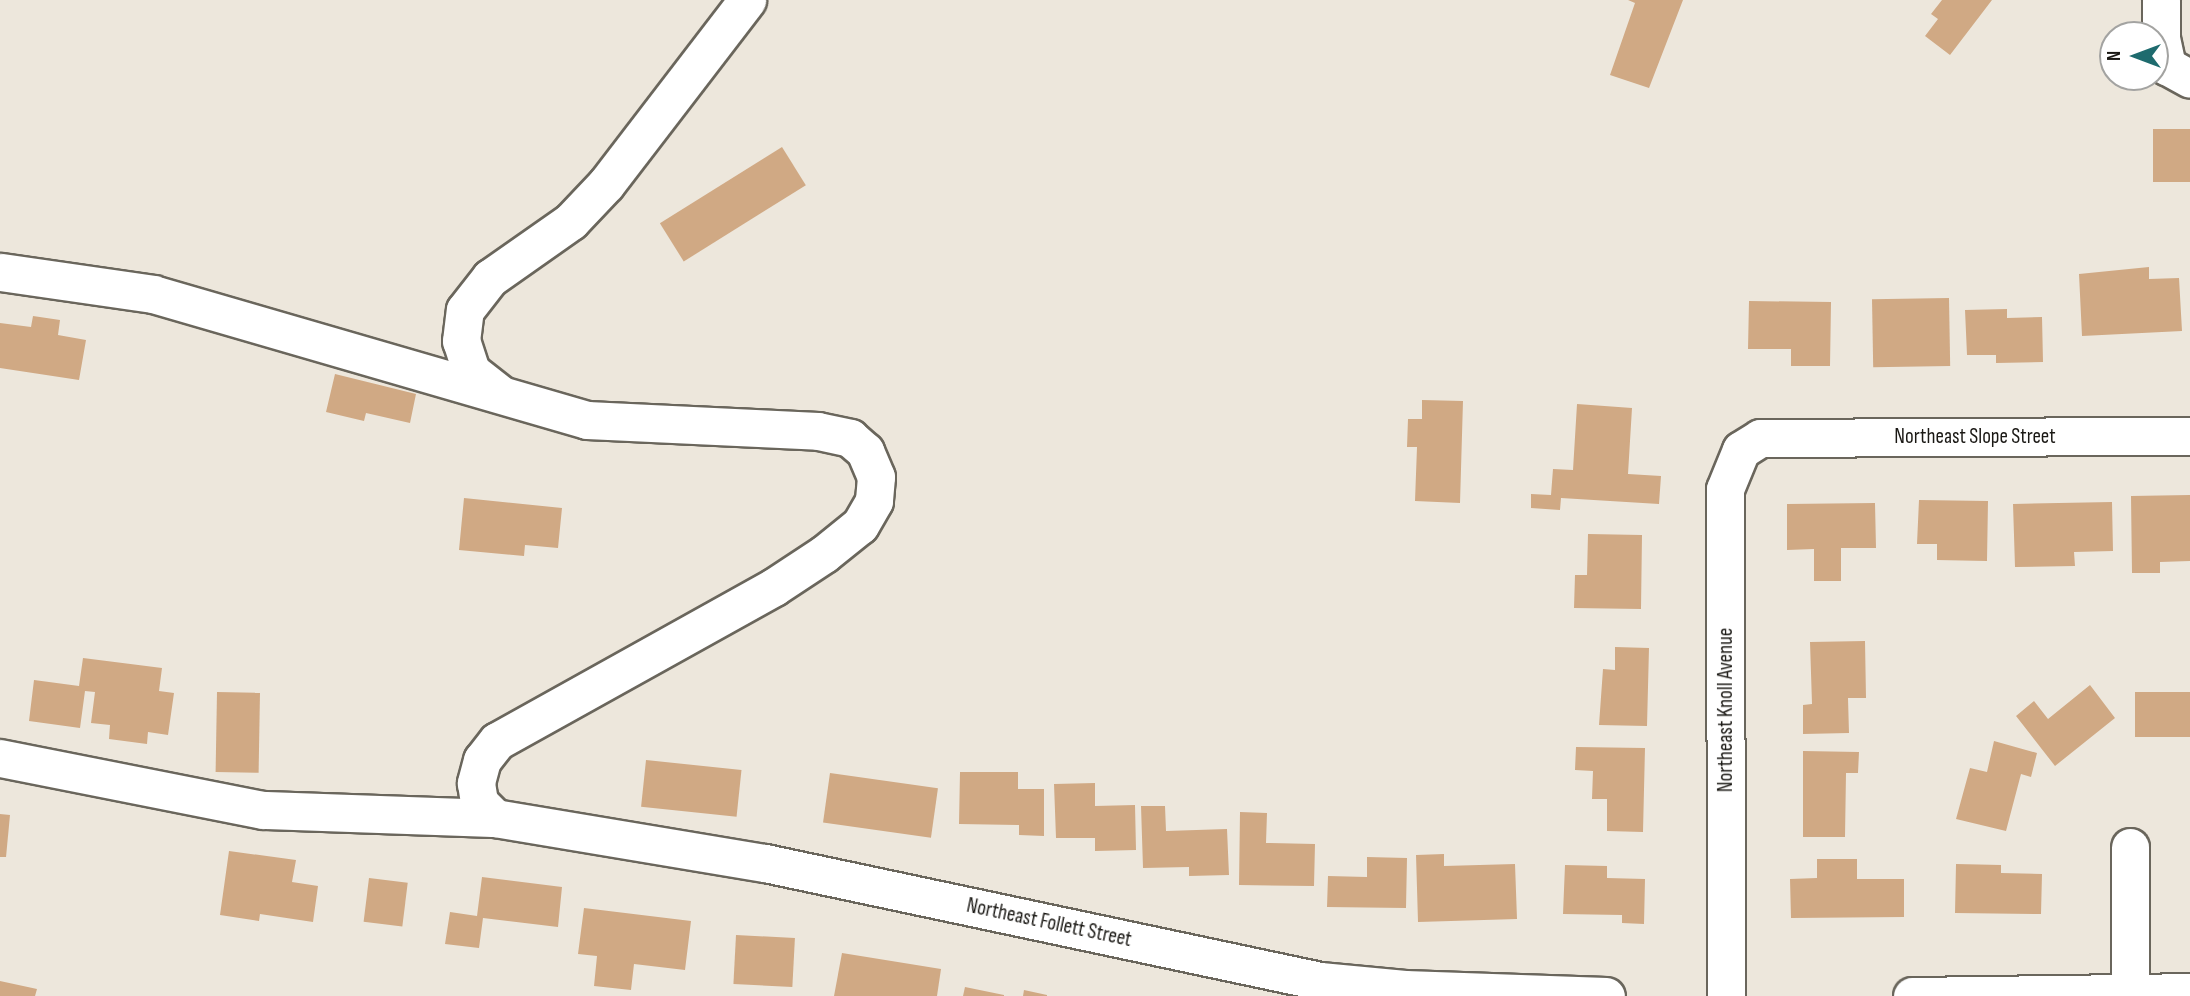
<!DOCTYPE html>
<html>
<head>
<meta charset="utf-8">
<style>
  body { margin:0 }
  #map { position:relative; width:2190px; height:996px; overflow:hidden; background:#ede7dc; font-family:"Sofia Sans Condensed",sans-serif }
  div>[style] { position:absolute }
  .building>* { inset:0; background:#d0a984; transform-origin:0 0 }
  .roads { filter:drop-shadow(2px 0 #6a665c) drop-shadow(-2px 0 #6a665c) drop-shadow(0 2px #6a665c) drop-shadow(0 -2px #6a665c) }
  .minor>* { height:37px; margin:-18.5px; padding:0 18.5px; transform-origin:18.5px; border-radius:18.5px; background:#fff }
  span { translate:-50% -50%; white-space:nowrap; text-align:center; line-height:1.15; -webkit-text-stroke:5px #fff; paint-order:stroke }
  .street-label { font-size:21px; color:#1a1814 }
  .north { position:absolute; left:2099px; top:21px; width:70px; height:70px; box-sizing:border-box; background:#fff; border:2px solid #a3a3a1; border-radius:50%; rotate:270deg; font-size:19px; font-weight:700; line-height:28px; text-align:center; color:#1a1814 }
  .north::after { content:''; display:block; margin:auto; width:24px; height:32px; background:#1e6b6e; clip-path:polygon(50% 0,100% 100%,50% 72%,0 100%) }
</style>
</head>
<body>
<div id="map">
  <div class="building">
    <i style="clip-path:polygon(1628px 0,1683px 0,1649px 88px,1610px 75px,1635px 3px)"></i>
    <i style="clip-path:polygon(1942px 0,1992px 0,1950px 55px,1925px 36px,1938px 19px,1931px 14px)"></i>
    <i style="left:2190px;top:129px;width:53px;height:37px;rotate:90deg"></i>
    <i style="left:782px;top:147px;width:45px;height:144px;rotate:58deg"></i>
    <i style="clip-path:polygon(2149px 267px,2149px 279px,2179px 278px,2182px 331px,2082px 336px,2079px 274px)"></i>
    <i style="left:1949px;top:298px;width:68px;height:77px;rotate:89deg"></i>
    <i style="clip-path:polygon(1749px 301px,1831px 302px,1830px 366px,1791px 366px,1791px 349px,1748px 349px)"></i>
    <i style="clip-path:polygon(2007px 309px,2007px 318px,2042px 317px,2043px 362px,1996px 363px,1996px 355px,1967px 355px,1965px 310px)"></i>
    <i style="clip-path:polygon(33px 316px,60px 320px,58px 335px,86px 340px,79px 380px,0 368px,0 323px,31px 327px)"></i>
    <i style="clip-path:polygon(335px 374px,416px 394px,410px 423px,366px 413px,364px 421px,326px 412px)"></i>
    <i style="clip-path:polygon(1422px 400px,1463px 401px,1460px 503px,1415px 501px,1417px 447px,1407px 447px,1408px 419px,1422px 419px)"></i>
    <i style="clip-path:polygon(1577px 404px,1632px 408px,1628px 474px,1661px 476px,1659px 504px,1561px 498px,1560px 510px,1531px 508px,1531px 494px,1551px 495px,1553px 469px,1573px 470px)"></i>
    <i style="clip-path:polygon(2190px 495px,2190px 561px,2160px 562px,2160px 573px,2132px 573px,2131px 496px)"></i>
    <i style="clip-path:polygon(464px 498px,562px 508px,558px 548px,525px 545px,524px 556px,459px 550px)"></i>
    <i style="clip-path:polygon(1919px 500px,1988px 501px,1987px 561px,1937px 560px,1937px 544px,1917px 544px)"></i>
    <i style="clip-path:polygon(2112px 502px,2113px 551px,2074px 552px,2075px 566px,2015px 567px,2013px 504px)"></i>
    <i style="clip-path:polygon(1875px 503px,1876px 548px,1841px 548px,1841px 581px,1814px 581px,1814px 549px,1787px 550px,1787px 504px)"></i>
    <i style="clip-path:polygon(1588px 534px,1642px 535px,1641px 609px,1574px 608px,1575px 575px,1587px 575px)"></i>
    <i style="clip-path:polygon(1865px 641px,1866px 698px,1848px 698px,1849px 733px,1803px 734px,1803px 705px,1812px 704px,1810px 642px)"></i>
    <i style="clip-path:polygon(1615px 647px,1649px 648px,1647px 726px,1599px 725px,1603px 669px,1615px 670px)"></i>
    <i style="clip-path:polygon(83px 658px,162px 668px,159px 691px,174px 693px,168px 735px,148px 732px,147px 744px,109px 739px,110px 725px,91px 723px,95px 692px,85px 691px,80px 728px,29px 721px,34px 680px,79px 686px)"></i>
    <i style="clip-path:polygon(2090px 685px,2115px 718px,2055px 766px,2016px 716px,2034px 701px,2048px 719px)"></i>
    <i style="left:217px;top:692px;width:43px;height:80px;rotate:1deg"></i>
    <i style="left:2135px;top:692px;width:55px;height:45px"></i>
    <i style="clip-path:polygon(1994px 741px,2037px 753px,2031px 777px,2021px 774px,2006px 831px,1956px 819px,1970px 768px,1987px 772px)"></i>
    <i style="clip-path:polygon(1576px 747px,1645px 748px,1643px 832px,1607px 831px,1607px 799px,1592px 799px,1593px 771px,1575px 770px)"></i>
    <i style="clip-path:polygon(1803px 751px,1859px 752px,1858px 773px,1846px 773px,1845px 837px,1803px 837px)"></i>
    <i style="left:646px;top:760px;width:96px;height:47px;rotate:6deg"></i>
    <i style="clip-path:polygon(960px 772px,1018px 772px,1018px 789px,1044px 789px,1044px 836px,1019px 835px,1019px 825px,959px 824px)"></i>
    <i style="left:830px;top:773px;width:109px;height:50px;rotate:8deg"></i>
    <i style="clip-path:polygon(1095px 783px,1095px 806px,1135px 805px,1136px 850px,1095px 851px,1095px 838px,1056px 838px,1054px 784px)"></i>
    <i style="clip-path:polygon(1141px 806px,1165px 806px,1166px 831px,1227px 829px,1229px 875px,1189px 876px,1189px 867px,1143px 868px)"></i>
    <i style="clip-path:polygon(1240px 812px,1267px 813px,1266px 843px,1315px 844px,1314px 886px,1239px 885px)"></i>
    <i style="clip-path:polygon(0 814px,10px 815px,6px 857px,0 857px)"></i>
    <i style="clip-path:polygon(229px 851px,296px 860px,292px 882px,318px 886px,313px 922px,260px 914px,259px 921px,220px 915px)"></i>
    <i style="clip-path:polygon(1444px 854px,1444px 866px,1515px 864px,1517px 919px,1418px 922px,1416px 855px)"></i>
    <i style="clip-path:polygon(1367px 857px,1407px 858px,1406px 908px,1327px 907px,1328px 876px,1367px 877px)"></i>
    <i style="clip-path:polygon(1817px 859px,1857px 859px,1857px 879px,1904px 879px,1904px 917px,1791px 918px,1790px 879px,1817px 878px)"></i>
    <i style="clip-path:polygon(1956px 864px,2001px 865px,2001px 873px,2042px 874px,2041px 914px,1955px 913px)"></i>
    <i style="clip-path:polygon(1565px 865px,1607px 866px,1607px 878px,1645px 879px,1644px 924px,1622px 923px,1622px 915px,1563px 914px)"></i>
    <i style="clip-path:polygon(482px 877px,562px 887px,558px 927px,483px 918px,479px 948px,445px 944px,450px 912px,477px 916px)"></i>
    <i style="left:369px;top:878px;width:39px;height:44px;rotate:7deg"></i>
    <i style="clip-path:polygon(584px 908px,691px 921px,685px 970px,634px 964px,631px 990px,594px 986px,597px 956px,578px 954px)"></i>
    <i style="left:736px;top:935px;width:59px;height:49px;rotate:3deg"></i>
    <i style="clip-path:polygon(842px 953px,941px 969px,937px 996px,834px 996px)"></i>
    <i style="clip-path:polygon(0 981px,37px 989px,35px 996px,0 996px)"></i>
    <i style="clip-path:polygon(965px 987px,1004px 995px,1004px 996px,963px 996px)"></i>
    <i style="clip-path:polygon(1024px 990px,1047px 995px,1047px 996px,1023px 996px)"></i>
  </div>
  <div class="roads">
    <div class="minor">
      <i style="left:2161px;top:0;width:38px;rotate:90deg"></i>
      <i style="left:2161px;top:38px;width:29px;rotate:78deg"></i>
      <i style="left:2167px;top:66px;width:26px;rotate:29deg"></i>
      <i style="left:1px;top:272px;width:154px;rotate:8.2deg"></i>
      <i style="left:153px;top:294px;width:452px;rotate:16.2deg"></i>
      <i style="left:587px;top:420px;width:231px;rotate:2.7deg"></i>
      <i style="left:818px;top:431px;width:33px;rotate:12deg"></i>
      <i style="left:850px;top:438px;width:20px;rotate:41deg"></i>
      <i style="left:865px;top:451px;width:28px;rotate:67deg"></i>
      <i style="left:876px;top:477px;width:24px;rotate:95deg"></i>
      <i style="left:874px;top:501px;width:28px;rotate:120deg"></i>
      <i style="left:860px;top:525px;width:46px;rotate:141.1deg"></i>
      <i style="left:824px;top:554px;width:60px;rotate:146.6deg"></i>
      <i style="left:774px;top:587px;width:317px;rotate:150.9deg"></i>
      <i style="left:497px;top:741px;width:24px;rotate:128deg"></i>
      <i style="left:482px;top:760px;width:24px;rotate:105deg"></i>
      <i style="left:476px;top:783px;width:19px;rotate:81deg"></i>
      <i style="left:479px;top:802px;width:23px;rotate:45deg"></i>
      <i style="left:499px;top:393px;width:36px;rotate:-142deg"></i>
      <i style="left:471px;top:371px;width:32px;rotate:-108deg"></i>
      <i style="left:461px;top:341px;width:31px;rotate:-83deg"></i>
      <i style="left:465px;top:310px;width:41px;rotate:-52deg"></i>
      <i style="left:490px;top:278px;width:99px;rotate:-35.1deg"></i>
      <i style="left:571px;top:221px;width:51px;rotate:-46.6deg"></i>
      <i style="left:606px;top:184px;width:232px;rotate:-52.5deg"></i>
      <i style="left:0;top:758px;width:268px;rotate:11.2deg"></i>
      <i style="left:263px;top:810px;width:232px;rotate:2deg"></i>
      <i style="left:495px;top:818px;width:274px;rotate:9.5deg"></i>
      <i style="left:765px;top:863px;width:567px;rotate:12deg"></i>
      <i style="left:1320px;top:981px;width:85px;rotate:5.4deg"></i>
      <i style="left:1405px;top:989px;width:201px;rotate:2deg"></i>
      <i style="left:2130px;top:847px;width:145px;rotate:90deg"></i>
      <i style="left:1726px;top:996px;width:507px;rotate:-90.11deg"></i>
      <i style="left:1725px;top:489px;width:42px;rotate:-67.7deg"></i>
      <i style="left:1741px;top:450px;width:22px;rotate:-32deg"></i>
      <i style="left:1760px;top:438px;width:430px;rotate:-0.3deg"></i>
      <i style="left:1912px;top:996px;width:278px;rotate:-0.8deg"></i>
    </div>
  </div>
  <div class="street-label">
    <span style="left:1975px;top:437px">Northeast Slope Street</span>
    <span style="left:1726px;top:710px;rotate:-90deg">Northeast Knoll Avenue</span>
    <span style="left:1049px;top:923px;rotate:12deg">Northeast Follett Street</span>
  </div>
  <div class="north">N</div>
</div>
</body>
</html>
